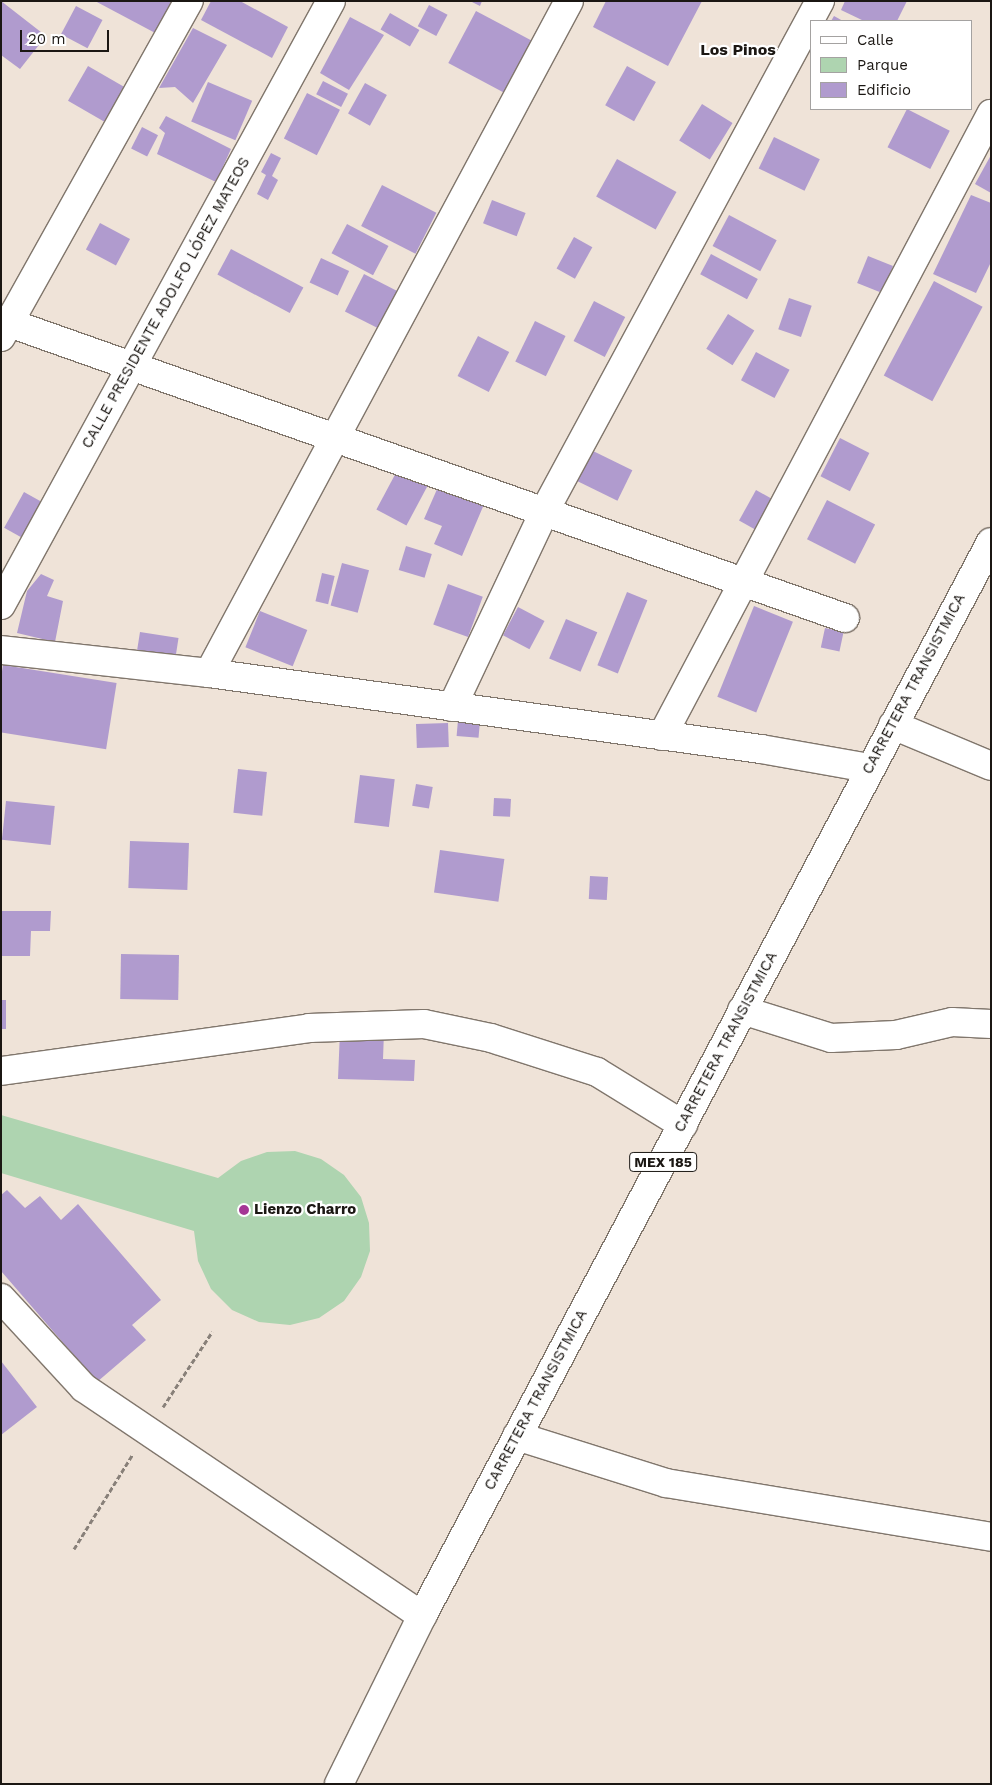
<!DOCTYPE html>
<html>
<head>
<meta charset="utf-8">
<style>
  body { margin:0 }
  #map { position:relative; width:992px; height:1785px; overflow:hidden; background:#efe3d8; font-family:"Work Sans",sans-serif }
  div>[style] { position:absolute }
  .green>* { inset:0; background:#aed4b0 }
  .building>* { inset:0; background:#b09bce; transform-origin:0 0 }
  .path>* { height:3px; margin-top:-1.5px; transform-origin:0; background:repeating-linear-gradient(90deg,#888079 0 5px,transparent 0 7.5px) }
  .roads { filter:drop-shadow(1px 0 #80766c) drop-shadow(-1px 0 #80766c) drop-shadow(0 1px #80766c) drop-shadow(0 -1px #80766c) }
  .minor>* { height:28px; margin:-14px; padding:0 14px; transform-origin:14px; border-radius:14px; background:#fff }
  .major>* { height:28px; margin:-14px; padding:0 14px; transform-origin:14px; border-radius:14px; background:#fff }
  .dots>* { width:14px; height:14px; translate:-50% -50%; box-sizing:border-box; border:2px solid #fff; border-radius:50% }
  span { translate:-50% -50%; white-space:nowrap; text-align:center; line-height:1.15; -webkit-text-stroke:4.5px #fff; paint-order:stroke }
  .shield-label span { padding:1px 4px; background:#fff; border:1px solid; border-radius:4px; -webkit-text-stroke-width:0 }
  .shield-label { font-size:14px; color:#1b1713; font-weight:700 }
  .street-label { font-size:15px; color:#1b1713 }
  .poi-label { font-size:15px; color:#1b1713; font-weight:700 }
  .left { translate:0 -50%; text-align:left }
  .neighbourhood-label { font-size:16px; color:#1b1713; font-weight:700 }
  .frame { position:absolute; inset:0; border:2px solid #1b1713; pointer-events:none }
  .legend { position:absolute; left:810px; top:20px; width:162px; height:90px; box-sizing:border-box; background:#fff; border:1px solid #a4a2a1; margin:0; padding:6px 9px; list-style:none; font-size:15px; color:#1b1713 }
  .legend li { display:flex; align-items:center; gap:10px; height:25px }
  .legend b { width:25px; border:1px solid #a4a2a1 }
  .scale { position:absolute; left:20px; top:30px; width:89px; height:22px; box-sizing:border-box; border:2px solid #1b1713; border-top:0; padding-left:6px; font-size:15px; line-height:18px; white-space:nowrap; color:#1b1713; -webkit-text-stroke:4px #fff; paint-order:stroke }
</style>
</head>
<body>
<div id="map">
  <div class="green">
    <i style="clip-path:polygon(1px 1115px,218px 1178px,241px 1161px,267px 1152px,295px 1151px,321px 1159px,344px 1175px,361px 1197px,369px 1223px,370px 1251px,361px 1277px,344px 1301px,319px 1318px,290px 1325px,259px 1322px,232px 1310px,211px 1289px,198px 1261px,194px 1231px,1px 1173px)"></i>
  </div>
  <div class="building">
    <i style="clip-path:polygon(1px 1px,46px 36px,20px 69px,1px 55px)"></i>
    <i style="clip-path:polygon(95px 1px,178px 1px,159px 35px)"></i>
    <i style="clip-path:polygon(211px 1px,240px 1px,288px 27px,272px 58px,201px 20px)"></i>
    <i style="clip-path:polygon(470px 1px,482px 1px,480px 6px)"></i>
    <i style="clip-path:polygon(606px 1px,702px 1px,668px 66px,593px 27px)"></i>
    <i style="clip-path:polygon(845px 1px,907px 1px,897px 21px,864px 21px,841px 10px)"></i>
    <i style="left:429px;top:5px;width:21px;height:24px;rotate:28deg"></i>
    <i style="left:76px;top:6px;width:30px;height:32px;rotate:28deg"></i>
    <i style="left:476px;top:11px;width:67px;height:59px;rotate:28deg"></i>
    <i style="left:390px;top:13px;width:34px;height:19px;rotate:30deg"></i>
    <i style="clip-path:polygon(834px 16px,843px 21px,831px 21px)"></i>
    <i style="clip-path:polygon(350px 17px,384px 35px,349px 90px,320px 73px)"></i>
    <i style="clip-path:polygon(193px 28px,227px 45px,193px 103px,175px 87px,159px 88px)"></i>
    <i style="left:88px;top:66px;width:48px;height:40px;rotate:30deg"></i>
    <i style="left:627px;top:66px;width:33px;height:45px;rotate:29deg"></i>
    <i style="left:323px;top:81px;width:28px;height:15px;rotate:27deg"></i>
    <i style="left:208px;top:82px;width:48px;height:43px;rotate:23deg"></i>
    <i style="left:365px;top:83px;width:25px;height:35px;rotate:29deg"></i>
    <i style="left:307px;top:93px;width:37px;height:51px;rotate:27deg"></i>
    <i style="left:702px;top:104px;width:36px;height:43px;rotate:32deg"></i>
    <i style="left:907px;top:109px;width:48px;height:43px;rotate:27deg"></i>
    <i style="clip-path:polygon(166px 116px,231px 149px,216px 182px,157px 154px,165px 133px,159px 128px)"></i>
    <i style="left:142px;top:127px;width:18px;height:24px;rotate:27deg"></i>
    <i style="left:774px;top:137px;width:51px;height:35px;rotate:26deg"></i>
    <i style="clip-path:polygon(271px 153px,281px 158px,272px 176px,278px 180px,268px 200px,257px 194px,266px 175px,261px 172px)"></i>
    <i style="clip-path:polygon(991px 155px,991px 193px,975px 184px)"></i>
    <i style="left:617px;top:159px;width:68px;height:43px;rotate:29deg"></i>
    <i style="left:382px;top:185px;width:61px;height:46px;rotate:27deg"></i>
    <i style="clip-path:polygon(971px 195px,991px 203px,991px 262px,976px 293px,933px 274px)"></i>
    <i style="left:492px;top:200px;width:36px;height:25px;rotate:21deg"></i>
    <i style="left:729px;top:215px;width:54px;height:35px;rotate:28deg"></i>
    <i style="left:100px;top:223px;width:34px;height:30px;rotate:28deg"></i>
    <i style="left:347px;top:224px;width:47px;height:33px;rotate:28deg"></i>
    <i style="left:574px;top:237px;width:21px;height:36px;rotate:29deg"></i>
    <i style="left:231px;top:249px;width:82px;height:29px;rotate:28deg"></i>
    <i style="left:711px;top:254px;width:53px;height:23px;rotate:28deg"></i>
    <i style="left:868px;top:256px;width:27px;height:29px;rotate:22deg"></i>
    <i style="left:321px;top:258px;width:31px;height:27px;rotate:25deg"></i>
    <i style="left:364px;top:274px;width:40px;height:42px;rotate:27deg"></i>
    <i style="left:934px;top:281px;width:55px;height:107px;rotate:28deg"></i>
    <i style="left:789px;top:298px;width:24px;height:33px;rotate:19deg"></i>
    <i style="left:594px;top:301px;width:35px;height:45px;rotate:27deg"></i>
    <i style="left:728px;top:314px;width:31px;height:41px;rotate:32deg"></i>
    <i style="left:535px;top:321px;width:34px;height:45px;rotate:26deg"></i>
    <i style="left:478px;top:336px;width:35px;height:45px;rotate:27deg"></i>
    <i style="left:756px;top:352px;width:38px;height:32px;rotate:28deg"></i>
    <i style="left:840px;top:438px;width:33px;height:43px;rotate:27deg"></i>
    <i style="left:591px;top:450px;width:46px;height:34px;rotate:26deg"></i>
    <i style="left:398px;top:469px;width:34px;height:46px;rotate:28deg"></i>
    <i style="clip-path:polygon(438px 487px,485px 502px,462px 556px,434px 544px,442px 526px,424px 519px)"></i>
    <i style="left:756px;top:490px;width:23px;height:35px;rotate:29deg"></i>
    <i style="left:24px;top:492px;width:21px;height:41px;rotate:29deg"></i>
    <i style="left:827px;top:500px;width:54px;height:44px;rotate:27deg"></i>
    <i style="left:406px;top:546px;width:27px;height:25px;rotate:17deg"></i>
    <i style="left:342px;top:563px;width:28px;height:44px;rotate:15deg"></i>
    <i style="left:322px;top:573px;width:13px;height:29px;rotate:13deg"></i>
    <i style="clip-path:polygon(41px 574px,54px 580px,47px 596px,63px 601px,55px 642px,17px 633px,27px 591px)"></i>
    <i style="left:448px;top:584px;width:37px;height:43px;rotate:20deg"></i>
    <i style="left:627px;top:592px;width:22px;height:79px;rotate:22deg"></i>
    <i style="left:754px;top:606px;width:42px;height:98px;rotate:22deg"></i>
    <i style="left:518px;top:607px;width:30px;height:32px;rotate:28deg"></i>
    <i style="left:260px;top:611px;width:51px;height:39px;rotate:22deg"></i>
    <i style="left:566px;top:619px;width:34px;height:43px;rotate:23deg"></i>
    <i style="left:825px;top:628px;width:19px;height:20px;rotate:12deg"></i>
    <i style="left:140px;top:632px;width:39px;height:18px;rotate:9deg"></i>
    <i style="left:3px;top:665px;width:115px;height:67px;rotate:9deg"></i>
    <i style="left:458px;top:720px;width:22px;height:16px;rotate:5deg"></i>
    <i style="left:448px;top:723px;width:24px;height:32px;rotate:88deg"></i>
    <i style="left:238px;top:769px;width:29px;height:44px;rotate:6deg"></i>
    <i style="left:360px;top:775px;width:35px;height:48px;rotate:7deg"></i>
    <i style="left:416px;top:784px;width:17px;height:22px;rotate:10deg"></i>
    <i style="left:494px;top:798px;width:17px;height:18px;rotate:3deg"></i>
    <i style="left:6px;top:801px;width:49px;height:39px;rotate:6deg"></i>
    <i style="left:130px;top:841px;width:59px;height:47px;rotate:2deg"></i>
    <i style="left:440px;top:850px;width:65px;height:43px;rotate:8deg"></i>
    <i style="left:590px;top:876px;width:18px;height:23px;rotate:3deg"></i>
    <i style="clip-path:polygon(1px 911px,51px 911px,50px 931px,31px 931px,30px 956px,1px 956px)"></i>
    <i style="left:121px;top:954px;width:58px;height:45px;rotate:1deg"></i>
    <i style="left:1px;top:1000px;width:5px;height:29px"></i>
    <i style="clip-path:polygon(340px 1031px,384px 1032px,383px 1059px,415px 1060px,414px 1081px,338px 1079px)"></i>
    <i style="clip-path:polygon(7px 1190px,25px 1208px,40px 1196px,61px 1220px,78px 1204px,161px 1300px,132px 1325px,146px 1340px,97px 1382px,1px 1271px,1px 1195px)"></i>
    <i style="clip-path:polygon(1px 1361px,37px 1407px,1px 1435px)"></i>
  </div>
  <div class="path">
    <i style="left:163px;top:1407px;width:90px;rotate:-56.8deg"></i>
    <i style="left:74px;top:1549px;width:112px;rotate:-58.2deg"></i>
  </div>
  <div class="roads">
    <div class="minor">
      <i style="left:1px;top:320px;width:895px;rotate:19.45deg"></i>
      <i style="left:1px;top:337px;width:385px;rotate:-60.8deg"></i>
      <i style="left:1px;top:605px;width:688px;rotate:-61.35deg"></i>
      <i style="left:1px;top:650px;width:209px;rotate:6.3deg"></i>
      <i style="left:209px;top:673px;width:557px;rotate:7.84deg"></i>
      <i style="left:761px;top:749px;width:110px;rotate:10deg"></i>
      <i style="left:209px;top:673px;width:762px;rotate:-61.82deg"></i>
      <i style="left:452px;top:707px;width:216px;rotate:-64.7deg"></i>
      <i style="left:544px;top:512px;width:581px;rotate:-61.63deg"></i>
      <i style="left:893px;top:725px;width:106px;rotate:22.7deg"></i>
      <i style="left:662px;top:736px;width:704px;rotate:-62.12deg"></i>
      <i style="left:742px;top:1010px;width:93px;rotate:17.5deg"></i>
      <i style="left:831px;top:1038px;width:65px;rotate:-2.6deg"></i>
      <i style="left:896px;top:1035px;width:57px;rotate:-13.1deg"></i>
      <i style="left:952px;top:1022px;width:39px;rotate:3deg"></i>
      <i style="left:1px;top:1071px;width:311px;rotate:-7.9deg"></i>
      <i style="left:309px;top:1028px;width:115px;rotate:-2deg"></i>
      <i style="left:424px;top:1024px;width:68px;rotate:11.8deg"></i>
      <i style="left:491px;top:1038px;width:111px;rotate:17.8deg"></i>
      <i style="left:597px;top:1072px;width:101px;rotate:31.6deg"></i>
      <i style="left:1px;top:1298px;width:122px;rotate:47.3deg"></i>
      <i style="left:84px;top:1388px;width:408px;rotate:34deg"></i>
      <i style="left:517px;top:1436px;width:156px;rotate:17.5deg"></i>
      <i style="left:666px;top:1483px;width:329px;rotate:9.4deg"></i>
    </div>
    <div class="major">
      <i style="left:339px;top:1784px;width:187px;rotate:-63.7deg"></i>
      <i style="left:422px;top:1616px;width:1215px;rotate:-62.09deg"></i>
    </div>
  </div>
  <div class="dots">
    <i style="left:244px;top:1210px;background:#a53695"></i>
  </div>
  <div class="shield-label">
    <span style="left:663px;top:1162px">MEX 185</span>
  </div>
  <div class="street-label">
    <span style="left:166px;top:303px;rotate:-61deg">CALLE PRESIDENTE ADOLFO LÓPEZ MATEOS</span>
    <span style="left:914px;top:684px;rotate:-62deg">CARRETERA TRANSISTMICA</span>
    <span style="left:726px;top:1042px;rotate:-62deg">CARRETERA TRANSISTMICA</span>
    <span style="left:536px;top:1400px;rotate:-62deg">CARRETERA TRANSISTMICA</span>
  </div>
  <div class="poi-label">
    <span class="left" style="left:254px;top:1210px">Lienzo Charro</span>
  </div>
  <div class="neighbourhood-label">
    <span style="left:738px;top:50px">Los Pinos</span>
  </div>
  <div class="frame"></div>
  <ul class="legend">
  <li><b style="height:6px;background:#fff"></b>Calle</li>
  <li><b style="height:14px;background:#aed4b0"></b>Parque</li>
  <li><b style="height:14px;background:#b09bce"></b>Edificio</li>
  </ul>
  <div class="scale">20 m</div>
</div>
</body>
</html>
